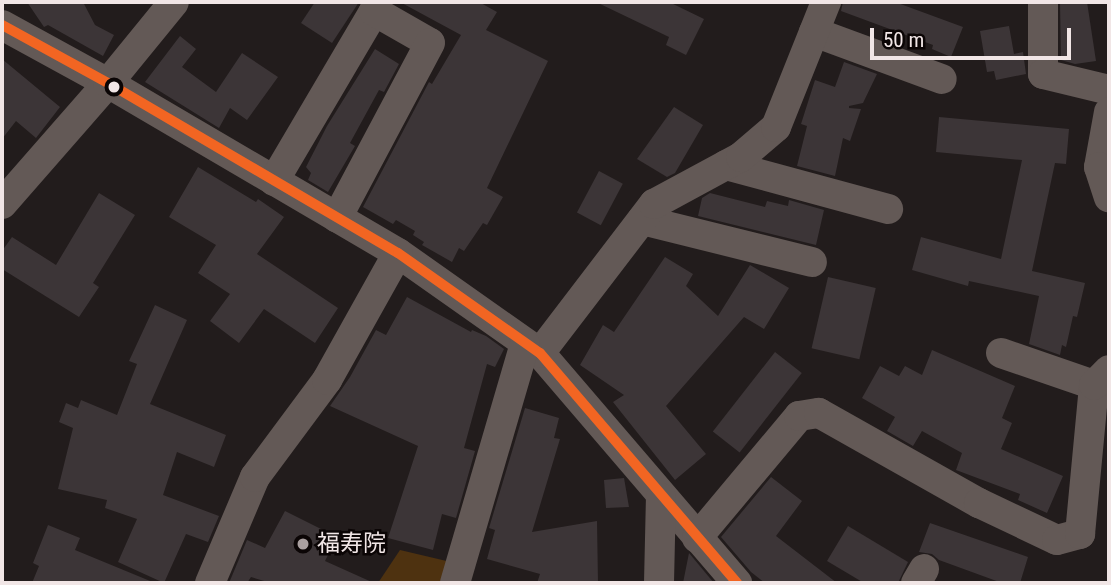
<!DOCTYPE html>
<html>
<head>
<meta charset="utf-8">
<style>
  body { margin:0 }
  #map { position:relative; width:1111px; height:585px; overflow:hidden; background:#221c1c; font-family:"Roboto Condensed","Noto Sans JP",sans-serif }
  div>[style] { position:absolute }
  .green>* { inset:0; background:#4e3210 }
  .building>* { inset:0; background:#3c3537; transform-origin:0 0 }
  .minor>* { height:30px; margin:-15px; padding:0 15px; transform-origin:15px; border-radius:15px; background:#635956 }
  .bus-1>* { height:10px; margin:-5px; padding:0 5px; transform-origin:5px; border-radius:5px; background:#f26522 }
  .dots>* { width:19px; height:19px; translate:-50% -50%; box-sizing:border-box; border:4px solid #0b0505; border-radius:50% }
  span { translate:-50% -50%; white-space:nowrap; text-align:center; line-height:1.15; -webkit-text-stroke:5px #0b0505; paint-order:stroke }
  .poi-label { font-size:23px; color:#f1e6e6 }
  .left { translate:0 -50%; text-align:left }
  .frame { position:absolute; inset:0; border:4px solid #f1e6e6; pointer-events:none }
  .scale { position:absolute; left:870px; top:28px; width:201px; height:32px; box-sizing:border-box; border:4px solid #f1e6e6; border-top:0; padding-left:9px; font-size:21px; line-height:24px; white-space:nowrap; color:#f1e6e6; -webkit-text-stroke:5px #0b0505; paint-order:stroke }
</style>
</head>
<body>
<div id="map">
  <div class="green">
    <i style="clip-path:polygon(400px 550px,455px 563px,450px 583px,378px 583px)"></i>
  </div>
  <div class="building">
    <i style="clip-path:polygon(27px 2px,83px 2px,95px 25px,114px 35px,103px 56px,48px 25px,44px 27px)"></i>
    <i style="clip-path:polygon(315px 2px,359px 2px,332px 43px,301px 23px)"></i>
    <i style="clip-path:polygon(400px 2px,479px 2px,497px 12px,486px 30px,548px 61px,487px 188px,503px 197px,487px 225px,483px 223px,464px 251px,459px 248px,452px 262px,422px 245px,424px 242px,413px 235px,415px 231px,396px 220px,393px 224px,363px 207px,429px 82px,432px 84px,461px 35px)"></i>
    <i style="clip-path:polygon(596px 2px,669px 2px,704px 19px,686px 55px,666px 45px,669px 37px)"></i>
    <i style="clip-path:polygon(843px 2px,895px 2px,963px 27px,951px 57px,932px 49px,933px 45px,841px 11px)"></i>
    <i style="clip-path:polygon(1060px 2px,1087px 2px,1096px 61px,1075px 64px,1061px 60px)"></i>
    <i style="clip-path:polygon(1009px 26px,1014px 54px,1023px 52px,1026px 74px,996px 80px,994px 71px,987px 72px,980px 31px)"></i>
    <i style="clip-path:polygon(180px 36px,196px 49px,182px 67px,216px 92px,242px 53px,278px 77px,247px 120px,230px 108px,219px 128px,145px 82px)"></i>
    <i style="clip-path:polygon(375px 49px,399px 64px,384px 92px,379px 90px,350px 143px,355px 146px,328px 192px,308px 180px,311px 173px,306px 167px,327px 126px)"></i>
    <i style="clip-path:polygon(2px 59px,60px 107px,36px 138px,16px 121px,2px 139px)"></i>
    <i style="clip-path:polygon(844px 62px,877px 74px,863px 103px,849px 106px,849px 108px,861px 109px,850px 141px,843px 138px,835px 176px,797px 166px,807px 126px,801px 124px,815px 80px,835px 87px)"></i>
    <i style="clip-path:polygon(674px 107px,703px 125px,675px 173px,667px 177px,637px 159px)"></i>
    <i style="clip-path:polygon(939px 117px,1069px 129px,1066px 164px,1055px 163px,1032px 271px,1085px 283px,1077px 317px,1073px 316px,1066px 347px,1062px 345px,1060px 355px,1029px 344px,1039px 296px,969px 281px,968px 286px,912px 270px,921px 237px,1001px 259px,1022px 160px,936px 152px)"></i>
    <i style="clip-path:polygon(198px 167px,256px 202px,258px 199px,284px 217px,257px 254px,338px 308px,315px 343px,264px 309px,239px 343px,210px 321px,230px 294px,198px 273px,216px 245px,169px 217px)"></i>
    <i style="left:599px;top:171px;width:27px;height:47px;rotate:28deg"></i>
    <i style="clip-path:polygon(99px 193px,135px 215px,93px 283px,99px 287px,79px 317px,2px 269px,2px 251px,12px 237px,56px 265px)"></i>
    <i style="clip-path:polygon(710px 193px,765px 207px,767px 201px,788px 206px,789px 200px,824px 210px,816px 245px,698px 216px,702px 198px)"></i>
    <i style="clip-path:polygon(665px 257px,693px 274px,686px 286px,718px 316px,750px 265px,789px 288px,764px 329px,744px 317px,666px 406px,706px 454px,675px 480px,613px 402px,624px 395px,580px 365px,603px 325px,614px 332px)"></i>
    <i style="left:828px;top:277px;width:49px;height:73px;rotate:13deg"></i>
    <i style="clip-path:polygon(407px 297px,471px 332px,472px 330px,486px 336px,504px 349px,495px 367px,487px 364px,464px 448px,475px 451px,456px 518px,442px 514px,433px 550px,388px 538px,418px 446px,330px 406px,350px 377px,376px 330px,386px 335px)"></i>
    <i style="clip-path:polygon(155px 305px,187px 320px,150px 404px,226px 435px,214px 467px,177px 452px,163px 495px,219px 516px,208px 542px,186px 534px,164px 583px,118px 562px,137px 519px,105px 508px,107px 500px,58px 489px,73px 428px,59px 422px,66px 403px,78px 408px,81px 400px,117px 415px,137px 364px,129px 361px)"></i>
    <i style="clip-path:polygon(932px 350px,1015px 386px,1002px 418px,1012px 423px,1001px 449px,1063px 476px,1047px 513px,1018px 500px,1020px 494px,956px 470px,962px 453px,922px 431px,913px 446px,887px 431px,895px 417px,862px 398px,880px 366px,899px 376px,905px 366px,922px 375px)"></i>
    <i style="left:775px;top:352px;width:34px;height:101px;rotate:38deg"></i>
    <i style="clip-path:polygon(525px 408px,559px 418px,554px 438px,560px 439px,532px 532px,597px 521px,598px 583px,537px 583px,540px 574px,487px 559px,495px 530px,489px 528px)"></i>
    <i style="clip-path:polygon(771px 477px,802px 501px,776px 536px,837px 583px,765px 583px,751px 572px,721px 537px)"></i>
    <i style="clip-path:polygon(624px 478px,629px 507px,606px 508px,604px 480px)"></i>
    <i style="clip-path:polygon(285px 511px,337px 537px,325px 561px,374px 583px,271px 583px,251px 577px,247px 583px,229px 583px,247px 540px,265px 548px)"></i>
    <i style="clip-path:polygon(930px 523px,1028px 557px,1020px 583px,1002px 583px,939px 560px,932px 554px,919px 552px)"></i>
    <i style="clip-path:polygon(48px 525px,80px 538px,75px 550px,155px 583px,32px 583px,39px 566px,33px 563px)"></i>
    <i style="clip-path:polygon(848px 526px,908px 562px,898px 583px,864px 583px,827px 561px)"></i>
    <i style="clip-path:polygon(689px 553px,714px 583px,683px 583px)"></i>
  </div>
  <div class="minor">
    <i style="left:1043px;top:2px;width:72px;rotate:90deg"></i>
    <i style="left:1043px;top:74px;width:68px;rotate:13.6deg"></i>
    <i style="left:2px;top:25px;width:121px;rotate:28.7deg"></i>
    <i style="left:108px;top:83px;width:336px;rotate:30.4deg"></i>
    <i style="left:398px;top:253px;width:174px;rotate:35.2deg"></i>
    <i style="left:540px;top:353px;width:303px;rotate:49.4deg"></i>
    <i style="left:814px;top:32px;width:136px;rotate:20.2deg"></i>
    <i style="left:1109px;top:112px;width:56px;rotate:100.3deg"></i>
    <i style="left:1099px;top:167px;width:32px;rotate:72deg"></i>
    <i style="left:726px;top:165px;width:168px;rotate:15.2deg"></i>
    <i style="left:274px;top:181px;width:197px;rotate:-59.5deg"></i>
    <i style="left:374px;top:11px;width:64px;rotate:29.7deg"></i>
    <i style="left:430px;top:43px;width:198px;rotate:118deg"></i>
    <i style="left:2px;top:204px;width:161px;rotate:-48.8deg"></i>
    <i style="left:108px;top:83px;width:104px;rotate:-50.8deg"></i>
    <i style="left:642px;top:220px;width:175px;rotate:13.9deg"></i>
    <i style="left:540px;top:353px;width:188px;rotate:-52.6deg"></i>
    <i style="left:654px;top:204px;width:99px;rotate:-28.4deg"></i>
    <i style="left:741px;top:157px;width:46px;rotate:-40.6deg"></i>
    <i style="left:776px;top:127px;width:135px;rotate:-68.2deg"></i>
    <i style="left:1001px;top:353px;width:98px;rotate:19deg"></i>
    <i style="left:697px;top:538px;width:159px;rotate:-50.1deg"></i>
    <i style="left:799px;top:416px;width:20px;rotate:-9deg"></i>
    <i style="left:819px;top:413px;width:184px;rotate:29.4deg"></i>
    <i style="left:979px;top:503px;width:86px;rotate:25.4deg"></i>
    <i style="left:1057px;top:540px;width:24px;rotate:-15deg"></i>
    <i style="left:1080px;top:534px;width:150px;rotate:-84.6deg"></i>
    <i style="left:1094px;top:385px;width:21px;rotate:-45deg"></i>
    <i style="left:210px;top:583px;width:115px;rotate:-67deg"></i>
    <i style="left:255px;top:477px;width:121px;rotate:-53.4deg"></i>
    <i style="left:327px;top:380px;width:145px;rotate:-60.8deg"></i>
    <i style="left:455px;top:583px;width:249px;rotate:-73.7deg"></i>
    <i style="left:659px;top:583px;width:85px;rotate:-88.7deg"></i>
    <i style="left:916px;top:583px;width:16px;rotate:-60deg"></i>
  </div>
  <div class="bus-1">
    <i style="left:2px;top:25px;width:121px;rotate:28.7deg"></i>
    <i style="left:108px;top:83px;width:336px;rotate:30.4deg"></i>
    <i style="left:398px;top:253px;width:174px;rotate:35.2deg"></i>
    <i style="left:540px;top:353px;width:303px;rotate:49.4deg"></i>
  </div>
  <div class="dots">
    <i style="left:114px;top:87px;background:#f1e6e6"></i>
    <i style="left:303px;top:544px;background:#a99f9f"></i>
  </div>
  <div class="poi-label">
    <span class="left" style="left:317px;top:544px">福寿院</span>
  </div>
  <div class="frame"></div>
  <div class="scale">50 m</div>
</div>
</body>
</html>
